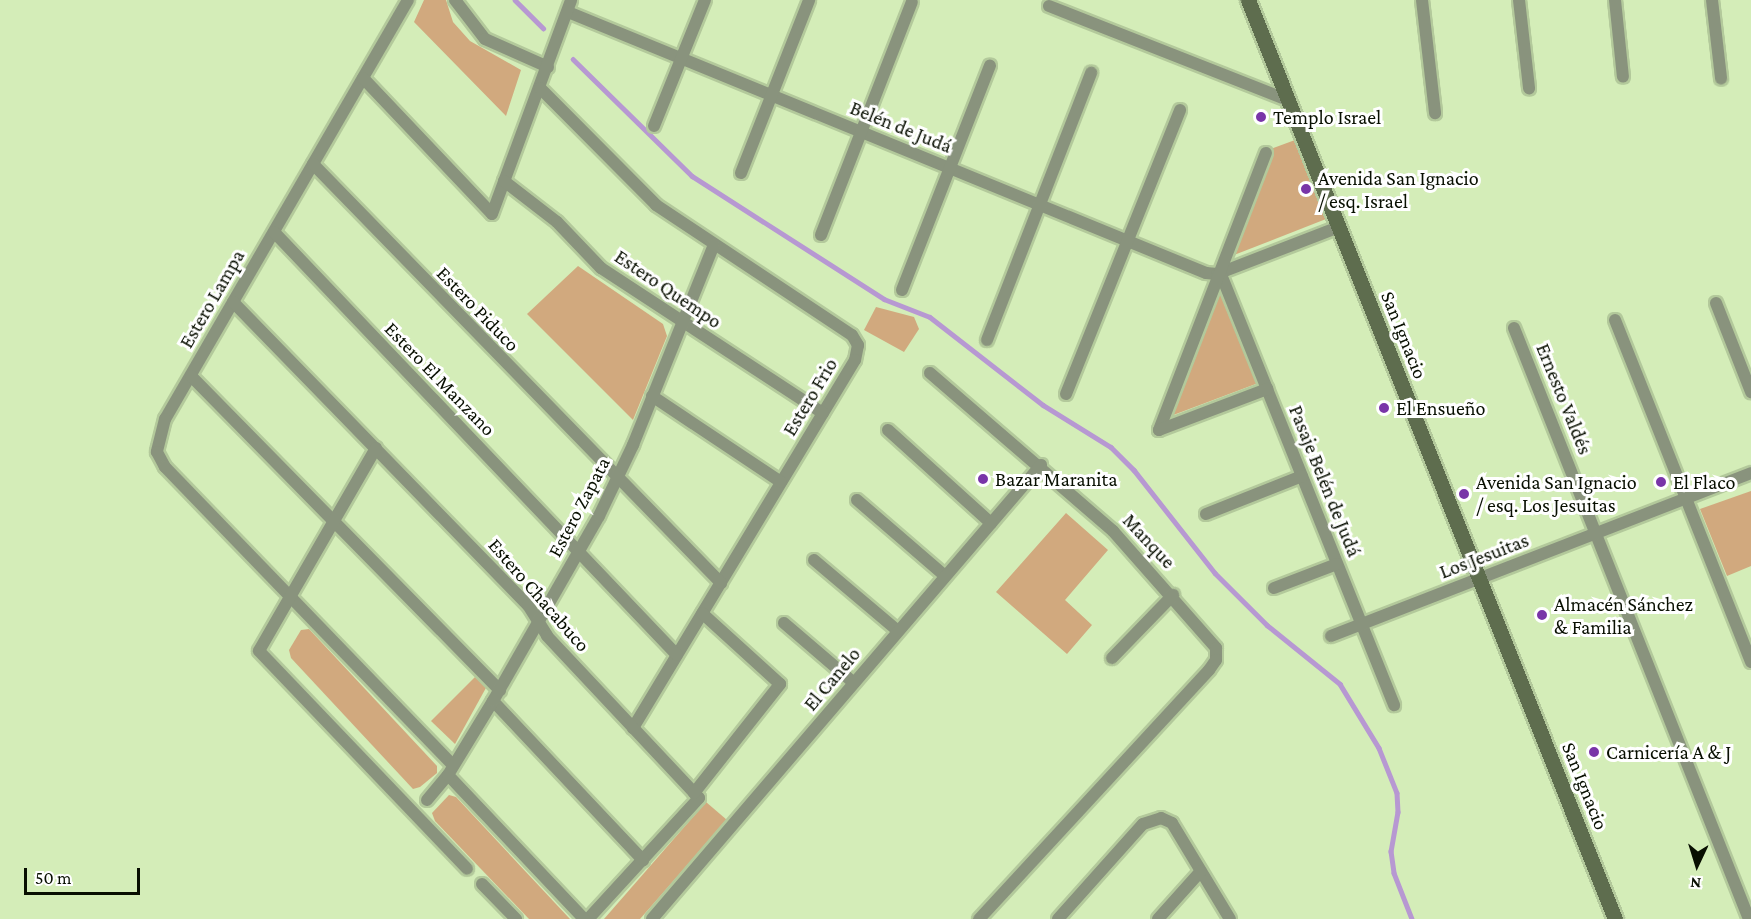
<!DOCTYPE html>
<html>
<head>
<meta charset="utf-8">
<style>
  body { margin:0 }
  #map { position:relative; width:1751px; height:919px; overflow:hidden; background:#d4edb8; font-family:"Crimson Pro",serif }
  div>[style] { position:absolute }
  .green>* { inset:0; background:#d1a97e }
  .stream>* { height:4.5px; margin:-2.25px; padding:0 2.25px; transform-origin:2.25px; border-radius:2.25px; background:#b798d2 }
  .roads { filter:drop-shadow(2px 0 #b3c99b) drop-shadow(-2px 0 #b3c99b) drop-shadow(0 2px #b3c99b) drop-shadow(0 -2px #b3c99b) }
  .minor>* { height:12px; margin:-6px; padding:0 6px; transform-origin:6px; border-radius:6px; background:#89937d }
  .secondary>* { height:15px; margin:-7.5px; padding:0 7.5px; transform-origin:7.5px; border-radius:7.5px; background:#5e6d4e }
  .dots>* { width:16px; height:16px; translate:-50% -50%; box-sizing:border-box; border:3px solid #fff; border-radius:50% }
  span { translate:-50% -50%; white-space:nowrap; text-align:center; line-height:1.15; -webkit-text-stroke:6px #fff; paint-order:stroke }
  .poi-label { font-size:20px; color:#080f01 }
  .left { translate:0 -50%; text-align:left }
  .street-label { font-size:20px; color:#080f01 }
  .north { position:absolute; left:1667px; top:835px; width:60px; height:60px; -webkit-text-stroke:4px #fff; paint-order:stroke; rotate:184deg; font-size:16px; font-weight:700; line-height:24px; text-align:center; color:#080f01 }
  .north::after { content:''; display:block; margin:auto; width:21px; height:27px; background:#080f01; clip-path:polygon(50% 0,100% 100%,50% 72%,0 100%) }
  .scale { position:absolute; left:24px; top:868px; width:116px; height:27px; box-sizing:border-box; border:3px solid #080f01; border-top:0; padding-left:8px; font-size:18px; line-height:21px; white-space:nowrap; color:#080f01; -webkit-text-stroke:4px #fff; paint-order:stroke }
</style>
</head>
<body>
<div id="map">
  <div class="green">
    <i style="clip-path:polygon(424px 0,446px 0,453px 22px,470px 41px,521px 70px,506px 116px,414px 22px)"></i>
    <i style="clip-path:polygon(1295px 140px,1326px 219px,1234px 255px,1265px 151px)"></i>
    <i style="clip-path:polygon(578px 266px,663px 324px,667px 336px,633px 420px,527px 314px)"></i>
    <i style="clip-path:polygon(1224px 285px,1261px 382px,1168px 417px)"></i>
    <i style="clip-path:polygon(876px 307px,914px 317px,919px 329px,904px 352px,864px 330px)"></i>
    <i style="clip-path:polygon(1751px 491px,1751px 566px,1727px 576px,1700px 509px)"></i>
    <i style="clip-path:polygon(1066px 513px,1108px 550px,1065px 600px,1092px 625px,1067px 654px,996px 592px)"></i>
    <i style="clip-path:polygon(309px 629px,437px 766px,437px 773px,420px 787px,413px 789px,291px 658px,289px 650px,301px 630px)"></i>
    <i style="clip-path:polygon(475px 677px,487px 686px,455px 744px,431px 721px)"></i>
    <i style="clip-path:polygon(449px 795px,456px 797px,570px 919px,529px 919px,435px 821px,432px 813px)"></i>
    <i style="clip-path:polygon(706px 802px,727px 820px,640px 919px,604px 919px)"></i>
  </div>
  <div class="stream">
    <i style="left:515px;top:0;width:40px;rotate:45deg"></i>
    <i style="left:573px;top:59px;width:167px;rotate:44.5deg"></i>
    <i style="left:692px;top:176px;width:228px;rotate:32.6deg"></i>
    <i style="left:884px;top:299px;width:49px;rotate:21.4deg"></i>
    <i style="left:930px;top:317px;width:143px;rotate:37.9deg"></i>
    <i style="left:1043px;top:405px;width:80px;rotate:31.7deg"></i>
    <i style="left:1111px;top:447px;width:33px;rotate:45deg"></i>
    <i style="left:1134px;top:470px;width:131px;rotate:51.8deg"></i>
    <i style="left:1215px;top:573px;width:74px;rotate:45deg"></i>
    <i style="left:1267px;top:625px;width:94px;rotate:38.9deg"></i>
    <i style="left:1340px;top:684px;width:75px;rotate:58.6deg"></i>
    <i style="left:1379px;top:748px;width:48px;rotate:68.2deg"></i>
    <i style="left:1397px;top:793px;width:19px;rotate:87deg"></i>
    <i style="left:1398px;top:812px;width:40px;rotate:100deg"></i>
    <i style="left:1391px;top:851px;width:22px;rotate:82deg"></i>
    <i style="left:1394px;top:873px;width:49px;rotate:68.6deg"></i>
  </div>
  <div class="roads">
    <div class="minor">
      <i style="left:408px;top:0;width:484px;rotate:120.1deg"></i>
      <i style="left:165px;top:419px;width:34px;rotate:104deg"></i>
      <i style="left:157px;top:452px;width:17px;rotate:62deg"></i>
      <i style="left:165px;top:467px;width:413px;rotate:46deg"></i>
      <i style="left:455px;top:0;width:49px;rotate:52.4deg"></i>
      <i style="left:485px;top:39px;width:69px;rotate:24deg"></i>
      <i style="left:1422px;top:0;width:114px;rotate:83.4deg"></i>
      <i style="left:1519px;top:0;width:89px;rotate:83.5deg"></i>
      <i style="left:1615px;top:0;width:77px;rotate:84.1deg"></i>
      <i style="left:1712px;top:0;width:79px;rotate:83.4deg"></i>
      <i style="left:1049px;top:6px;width:257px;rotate:21.5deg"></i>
      <i style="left:568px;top:12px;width:689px;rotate:22.25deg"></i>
      <i style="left:1206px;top:273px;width:11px;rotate:5deg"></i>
      <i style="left:1217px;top:274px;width:131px;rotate:-21.1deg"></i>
      <i style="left:363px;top:78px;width:187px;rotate:46.5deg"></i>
      <i style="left:492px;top:214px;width:228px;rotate:-69.7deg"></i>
      <i style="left:540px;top:88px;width:165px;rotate:45.2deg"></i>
      <i style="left:656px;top:205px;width:235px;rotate:33.6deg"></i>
      <i style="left:852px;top:335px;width:12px;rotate:59deg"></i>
      <i style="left:858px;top:345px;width:15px;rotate:101deg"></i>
      <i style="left:855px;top:360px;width:430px;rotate:121.1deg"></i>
      <i style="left:654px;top:126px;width:136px;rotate:-68deg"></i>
      <i style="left:313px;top:164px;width:585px;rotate:45.76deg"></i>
      <i style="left:741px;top:173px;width:186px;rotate:-68.5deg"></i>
      <i style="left:504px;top:181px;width:67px;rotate:37.7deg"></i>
      <i style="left:557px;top:222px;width:64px;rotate:46.3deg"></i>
      <i style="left:601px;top:268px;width:265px;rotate:33.2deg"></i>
      <i style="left:274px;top:232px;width:584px;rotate:46.39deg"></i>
      <i style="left:821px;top:235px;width:250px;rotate:-68.7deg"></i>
      <i style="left:1220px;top:272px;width:467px;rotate:68.1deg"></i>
      <i style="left:902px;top:290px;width:241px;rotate:-68.6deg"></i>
      <i style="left:233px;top:302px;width:423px;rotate:45.8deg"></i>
      <i style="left:528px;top:605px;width:36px;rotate:58deg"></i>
      <i style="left:547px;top:636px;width:222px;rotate:46.8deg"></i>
      <i style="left:699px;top:798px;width:164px;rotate:132.5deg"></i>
      <i style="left:1716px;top:303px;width:96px;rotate:68.5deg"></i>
      <i style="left:1615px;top:320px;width:368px;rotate:68.3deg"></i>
      <i style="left:1514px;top:328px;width:636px;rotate:68.32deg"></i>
      <i style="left:987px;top:340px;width:287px;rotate:-68.7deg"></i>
      <i style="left:930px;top:373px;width:242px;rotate:40.8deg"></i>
      <i style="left:1113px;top:531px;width:156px;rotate:48.6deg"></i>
      <i style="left:1216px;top:648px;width:12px;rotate:90deg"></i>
      <i style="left:1216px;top:660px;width:12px;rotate:125deg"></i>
      <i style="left:1209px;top:670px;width:339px;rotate:132.7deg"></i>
      <i style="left:191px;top:376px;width:441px;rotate:45.5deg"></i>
      <i style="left:1066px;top:394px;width:306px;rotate:-68.1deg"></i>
      <i style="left:652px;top:396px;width:155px;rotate:33.7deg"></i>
      <i style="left:888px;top:430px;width:139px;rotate:42.1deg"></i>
      <i style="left:1159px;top:430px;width:297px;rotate:-68.9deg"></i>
      <i style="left:1159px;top:430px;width:116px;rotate:-20.8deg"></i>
      <i style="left:376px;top:448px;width:234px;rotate:120deg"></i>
      <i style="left:259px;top:651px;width:301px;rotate:46.3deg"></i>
      <i style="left:857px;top:500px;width:116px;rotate:40.8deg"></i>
      <i style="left:1206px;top:514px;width:103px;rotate:-21.6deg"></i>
      <i style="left:814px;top:560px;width:110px;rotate:40.2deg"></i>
      <i style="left:1274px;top:588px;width:67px;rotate:-20.9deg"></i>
      <i style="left:784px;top:623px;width:92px;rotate:40.6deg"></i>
      <i style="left:1331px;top:636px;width:451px;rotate:-21.2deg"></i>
      <i style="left:1112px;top:658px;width:88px;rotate:-45.9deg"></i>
      <i style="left:493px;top:701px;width:219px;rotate:46.7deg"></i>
      <i style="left:448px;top:775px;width:198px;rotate:46.6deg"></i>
      <i style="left:694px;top:793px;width:139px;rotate:-51.7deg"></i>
      <i style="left:780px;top:684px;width:105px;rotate:-137.7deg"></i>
      <i style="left:427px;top:800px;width:33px;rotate:-50deg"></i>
      <i style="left:448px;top:775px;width:87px;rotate:-58.7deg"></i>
      <i style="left:493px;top:701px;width:213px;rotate:-60.2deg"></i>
      <i style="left:599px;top:516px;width:79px;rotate:-64.4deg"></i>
      <i style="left:633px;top:445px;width:216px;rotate:-68deg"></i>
      <i style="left:482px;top:884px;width:49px;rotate:45.8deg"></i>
      <i style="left:652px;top:919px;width:598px;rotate:-49.41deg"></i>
      <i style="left:1058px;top:919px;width:127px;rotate:-48.2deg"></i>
      <i style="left:1143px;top:824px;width:19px;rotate:-18deg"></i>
      <i style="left:1161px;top:818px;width:12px;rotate:24deg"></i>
      <i style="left:1172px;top:823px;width:112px;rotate:58.9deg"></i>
      <i style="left:1158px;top:919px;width:64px;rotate:-48.1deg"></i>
    </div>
    <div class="secondary">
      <i style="left:1248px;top:0;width:990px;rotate:68.23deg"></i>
    </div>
  </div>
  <div class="dots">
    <i style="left:1261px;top:117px;background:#7935a8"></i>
    <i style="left:1306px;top:189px;background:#7935a8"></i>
    <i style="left:1384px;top:408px;background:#7935a8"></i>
    <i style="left:983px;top:479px;background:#7935a8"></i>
    <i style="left:1661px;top:482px;background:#7935a8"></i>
    <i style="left:1464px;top:494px;background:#7935a8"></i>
    <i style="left:1542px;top:615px;background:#7935a8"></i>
    <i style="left:1594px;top:752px;background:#7935a8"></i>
  </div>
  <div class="poi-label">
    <span class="left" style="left:1273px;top:117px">Templo Israel</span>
    <span class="left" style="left:1318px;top:190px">Avenida San Ignacio<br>/ esq. Israel</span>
    <span class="left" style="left:1396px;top:408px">El Ensueño</span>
    <span class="left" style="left:995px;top:479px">Bazar Maranita</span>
    <span class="left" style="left:1476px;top:494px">Avenida San Ignacio<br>/ esq. Los Jesuitas</span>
    <span class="left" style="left:1673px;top:482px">El Flaco</span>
    <span class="left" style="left:1554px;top:616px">Almacén Sánchez<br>&amp; Familia</span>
    <span class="left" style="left:1606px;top:752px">Carnicería A &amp; J</span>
  </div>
  <div class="street-label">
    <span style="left:901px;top:127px;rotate:22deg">Belén de Judá</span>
    <span style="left:668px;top:289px;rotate:34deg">Estero Quempo</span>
    <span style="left:212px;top:299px;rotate:-60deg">Estero Lampa</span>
    <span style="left:478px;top:309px;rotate:46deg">Estero Piduco</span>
    <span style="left:1404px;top:335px;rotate:68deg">San Ignacio</span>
    <span style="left:440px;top:379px;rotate:46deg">Estero El Manzano</span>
    <span style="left:810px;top:397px;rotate:-59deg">Estero Frio</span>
    <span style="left:1564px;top:399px;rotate:68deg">Ernesto Valdés</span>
    <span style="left:1325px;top:481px;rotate:68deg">Pasaje Belén de Judá</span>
    <span style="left:579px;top:507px;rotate:-62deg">Estero Zapata</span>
    <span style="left:1149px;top:541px;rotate:47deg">Manque</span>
    <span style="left:1484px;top:556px;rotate:-21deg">Los Jesuitas</span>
    <span style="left:539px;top:595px;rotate:49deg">Estero Chacabuco</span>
    <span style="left:832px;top:679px;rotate:-50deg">El Canelo</span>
    <span style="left:1585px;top:786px;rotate:68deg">San Ignacio</span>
  </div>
  <div class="north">N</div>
  <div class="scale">50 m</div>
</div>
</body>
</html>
